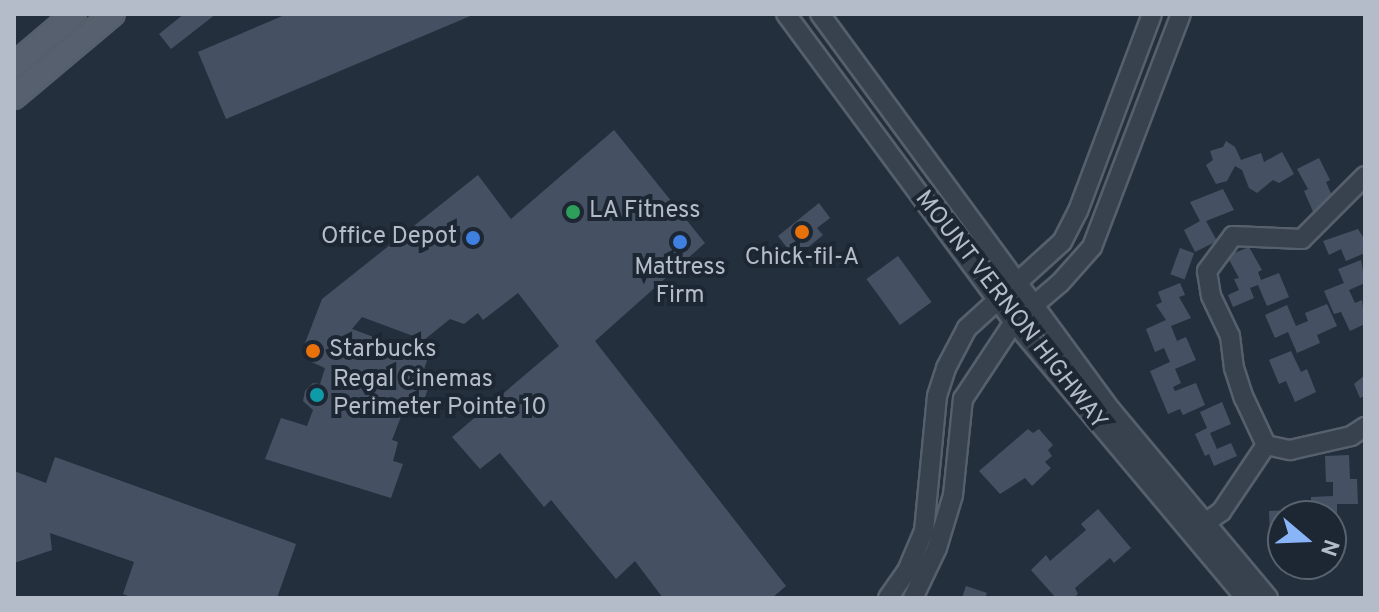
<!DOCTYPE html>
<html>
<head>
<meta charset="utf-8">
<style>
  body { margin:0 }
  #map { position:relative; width:1379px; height:612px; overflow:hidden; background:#242f3e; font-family:Overpass,sans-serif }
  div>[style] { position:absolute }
  .building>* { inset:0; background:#455162; transform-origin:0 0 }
  .roads { filter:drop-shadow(2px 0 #565f6c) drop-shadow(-2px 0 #565f6c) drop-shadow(0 2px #565f6c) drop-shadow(0 -2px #565f6c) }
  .minor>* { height:18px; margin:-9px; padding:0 9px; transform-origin:9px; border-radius:9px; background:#38414e }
  .major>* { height:22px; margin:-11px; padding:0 11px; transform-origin:11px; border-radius:11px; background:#56606e }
  .dots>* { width:22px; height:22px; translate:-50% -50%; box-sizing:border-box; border:4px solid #1d2633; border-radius:50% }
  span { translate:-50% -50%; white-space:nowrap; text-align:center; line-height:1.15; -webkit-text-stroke:8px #1d2633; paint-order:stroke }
  .poi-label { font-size:24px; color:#b4bcc9 }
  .left { translate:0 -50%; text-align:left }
  .right { translate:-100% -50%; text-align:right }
  .street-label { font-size:24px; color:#b4bcc9 }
  .frame { position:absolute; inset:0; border:16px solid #b4bcc9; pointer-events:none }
  .north { position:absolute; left:1267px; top:500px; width:80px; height:80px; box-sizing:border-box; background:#1d2633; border:2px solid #59626f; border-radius:50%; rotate:109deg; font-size:22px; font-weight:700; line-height:32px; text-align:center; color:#b4bcc9 }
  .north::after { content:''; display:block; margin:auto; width:28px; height:36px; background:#8ab4f8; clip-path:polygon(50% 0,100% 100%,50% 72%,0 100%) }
</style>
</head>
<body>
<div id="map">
  <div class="building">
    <i style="clip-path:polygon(184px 14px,216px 14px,171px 49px,159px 34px)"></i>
    <i style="clip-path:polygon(287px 14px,475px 14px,226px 119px,198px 52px)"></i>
    <i style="clip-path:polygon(614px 130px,705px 243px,595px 341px,786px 586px,772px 598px,663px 598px,635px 561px,616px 579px,551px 500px,544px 507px,500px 453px,480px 469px,452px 437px,559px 346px,518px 293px,483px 320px,478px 313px,464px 324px,450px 319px,424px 340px,362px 317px,352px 329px,428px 357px,422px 376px,431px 379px,422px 407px,407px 401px,392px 440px,398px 442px,393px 461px,403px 464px,391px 498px,265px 459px,281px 418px,307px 426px,313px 410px,303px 401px,305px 391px,313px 383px,320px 384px,325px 368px,307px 360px,302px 351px,322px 299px,478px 175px,511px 219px)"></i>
    <i style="clip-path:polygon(1226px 141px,1235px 147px,1241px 160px,1261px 153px,1264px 162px,1282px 152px,1294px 174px,1279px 183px,1273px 180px,1257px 193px,1249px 188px,1242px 170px,1235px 166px,1227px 181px,1216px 184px,1206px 165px,1213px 160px,1210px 151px,1223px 147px)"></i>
    <i style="clip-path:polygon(1319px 158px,1330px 180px,1326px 182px,1335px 203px,1314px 214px,1304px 191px,1308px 189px,1297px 169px)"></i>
    <i style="clip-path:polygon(1223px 189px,1234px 210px,1206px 221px,1217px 241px,1195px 252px,1184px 230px,1200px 221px,1190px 202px)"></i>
    <i style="clip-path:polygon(819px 203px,830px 218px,817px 228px,823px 235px,795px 258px,778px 236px)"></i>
    <i style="clip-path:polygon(1358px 229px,1365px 240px,1365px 253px,1346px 261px,1341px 249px,1329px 255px,1323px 241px)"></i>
    <i style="clip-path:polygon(1249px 247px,1262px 270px,1258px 272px,1261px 280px,1279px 273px,1289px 297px,1267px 306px,1258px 285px,1250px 288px,1254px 298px,1233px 307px,1228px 295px,1239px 290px,1234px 279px,1239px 278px,1227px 256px)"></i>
    <i style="left:1180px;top:248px;width:15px;height:28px;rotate:20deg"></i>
    <i style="left:898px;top:256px;width:57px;height:39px;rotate:54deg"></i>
    <i style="clip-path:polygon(1361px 260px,1365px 283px,1349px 290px,1355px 303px,1362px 300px,1365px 324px,1350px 331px,1341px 312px,1334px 314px,1324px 291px,1344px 283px,1338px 269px)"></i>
    <i style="clip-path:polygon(1180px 283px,1185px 295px,1179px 297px,1191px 318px,1171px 326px,1177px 341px,1186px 337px,1196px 360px,1175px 369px,1181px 383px,1173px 387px,1175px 391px,1196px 383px,1205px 405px,1183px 415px,1180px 409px,1168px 414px,1150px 371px,1170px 362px,1164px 348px,1155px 352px,1146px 329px,1166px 320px,1156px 305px,1162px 302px,1158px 292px)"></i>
    <i style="clip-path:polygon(1327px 304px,1337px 326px,1317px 335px,1320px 343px,1297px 353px,1288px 332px,1275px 338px,1265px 315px,1287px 305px,1296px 326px,1308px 321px,1305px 313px)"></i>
    <i style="clip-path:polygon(1291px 351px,1301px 372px,1307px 369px,1316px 392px,1295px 402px,1286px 381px,1279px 384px,1269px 360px)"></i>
    <i style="clip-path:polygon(1365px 375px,1365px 396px,1360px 398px,1354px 384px)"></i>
    <i style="clip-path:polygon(1222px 402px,1231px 424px,1210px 433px,1217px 449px,1231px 443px,1237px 456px,1214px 466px,1209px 454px,1205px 456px,1195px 434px,1207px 428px,1200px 412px)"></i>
    <i style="clip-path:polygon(1028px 429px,1033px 433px,1039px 429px,1053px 445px,1048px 450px,1052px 456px,1045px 462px,1051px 468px,1032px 486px,1025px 478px,1000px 494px,979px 471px)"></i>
    <i style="clip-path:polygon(1349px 455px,1350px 479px,1357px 479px,1358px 504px,1337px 504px,1337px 519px,1311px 516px,1311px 497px,1333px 496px,1333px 482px,1326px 482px,1325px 456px)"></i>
    <i style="clip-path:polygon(55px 457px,296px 544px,277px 598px,133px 598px,123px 594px,134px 562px,50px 533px,52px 550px,14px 563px,14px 471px,46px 483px)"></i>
    <i style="clip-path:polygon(1098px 509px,1131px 548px,1114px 563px,1110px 558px,1075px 588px,1078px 594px,1073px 598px,1056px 598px,1031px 570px,1046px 555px,1050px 561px,1086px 530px,1081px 524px)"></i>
    <i style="clip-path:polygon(1289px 510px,1290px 516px,1283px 516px,1283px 536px,1270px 536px,1269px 511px)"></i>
    <i style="clip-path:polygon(966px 586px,987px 593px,985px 598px,962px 598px)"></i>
  </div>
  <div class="roads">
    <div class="minor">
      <i style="left:786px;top:14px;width:383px;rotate:53.5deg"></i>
      <i style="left:1014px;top:322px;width:361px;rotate:50deg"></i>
      <i style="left:820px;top:14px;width:491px;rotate:53.7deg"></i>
      <i style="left:1111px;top:410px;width:245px;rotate:50.1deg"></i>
      <i style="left:1365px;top:176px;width:89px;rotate:135deg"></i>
      <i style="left:1302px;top:239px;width:69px;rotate:-177.5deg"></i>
      <i style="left:1233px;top:236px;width:44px;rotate:126.6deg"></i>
      <i style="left:1207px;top:271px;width:25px;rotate:81deg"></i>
      <i style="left:1211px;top:296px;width:44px;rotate:64.6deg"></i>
      <i style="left:1230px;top:336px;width:32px;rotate:83deg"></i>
      <i style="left:1234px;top:368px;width:32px;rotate:72deg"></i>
      <i style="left:1244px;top:398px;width:52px;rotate:64.9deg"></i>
      <i style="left:1266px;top:445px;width:25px;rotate:12deg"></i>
      <i style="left:1290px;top:450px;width:63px;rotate:-12.9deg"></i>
      <i style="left:1351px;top:436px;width:17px;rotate:-33deg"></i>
      <i style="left:1195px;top:530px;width:32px;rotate:-35deg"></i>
      <i style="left:1221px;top:512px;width:81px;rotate:-56.1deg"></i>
      <i style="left:888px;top:598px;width:33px;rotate:-55deg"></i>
      <i style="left:907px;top:571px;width:43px;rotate:-67deg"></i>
      <i style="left:924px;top:531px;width:136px;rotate:-84.5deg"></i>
      <i style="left:937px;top:396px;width:29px;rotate:-72deg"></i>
      <i style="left:946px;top:368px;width:45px;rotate:-62.3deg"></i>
      <i style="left:967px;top:328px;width:128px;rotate:-42.2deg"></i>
      <i style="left:1062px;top:242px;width:35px;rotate:-63deg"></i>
      <i style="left:1078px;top:211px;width:210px;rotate:-69.4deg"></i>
      <i style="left:913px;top:598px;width:55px;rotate:-64.4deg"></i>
      <i style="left:937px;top:548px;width:55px;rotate:-73.2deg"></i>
      <i style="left:953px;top:495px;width:97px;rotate:-84.1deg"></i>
      <i style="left:963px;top:399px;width:92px;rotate:-56.5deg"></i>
      <i style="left:1014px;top:322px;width:60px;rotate:-40.3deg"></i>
      <i style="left:1060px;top:283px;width:48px;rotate:-48.4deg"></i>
      <i style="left:1092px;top:247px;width:249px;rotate:-69.1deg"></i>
    </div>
    <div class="major">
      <i style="left:14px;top:65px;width:79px;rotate:-40.4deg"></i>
      <i style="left:14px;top:97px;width:129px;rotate:-40deg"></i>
    </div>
  </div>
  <div class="dots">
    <i style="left:573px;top:212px;background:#2e9e5b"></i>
    <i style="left:802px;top:232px;background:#e8710a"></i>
    <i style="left:473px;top:238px;background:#3f7fe0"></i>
    <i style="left:680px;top:242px;background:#3f7fe0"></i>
    <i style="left:313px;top:351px;background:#e8710a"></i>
    <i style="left:317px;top:395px;background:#0f9aa8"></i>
  </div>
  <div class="poi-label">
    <span class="left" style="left:589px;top:212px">LA Fitness</span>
    <span class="right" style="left:457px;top:238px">Office Depot</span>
    <span style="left:802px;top:259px">Chick-fil-A</span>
    <span style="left:680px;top:283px">Mattress<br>Firm</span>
    <span class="left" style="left:329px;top:351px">Starbucks</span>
    <span class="left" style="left:333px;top:395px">Regal Cinemas<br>Perimeter Pointe 10</span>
  </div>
  <div class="street-label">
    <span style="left:1010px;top:311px;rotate:52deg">MOUNT VERNON HIGHWAY</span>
  </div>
  <div class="frame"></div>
  <div class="north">N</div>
</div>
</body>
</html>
